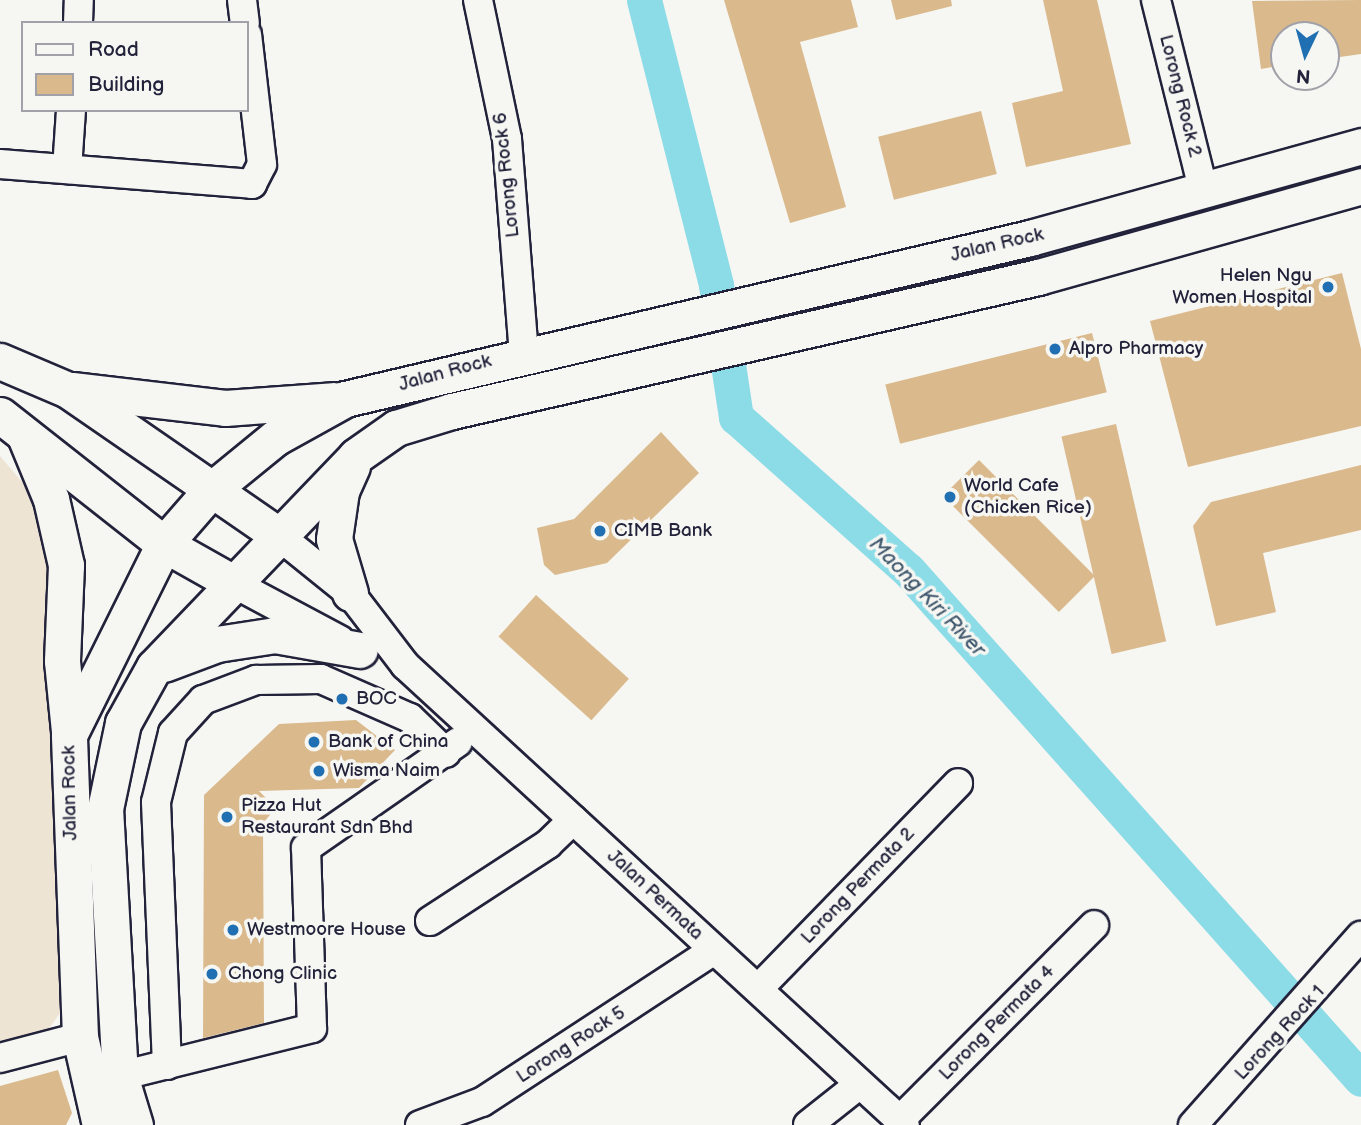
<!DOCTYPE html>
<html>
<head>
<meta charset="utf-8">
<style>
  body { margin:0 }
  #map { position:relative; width:1361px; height:1125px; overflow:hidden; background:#f6f6f2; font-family:"Balsamiq Sans",sans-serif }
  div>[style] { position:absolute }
  .built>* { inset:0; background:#eee4d4 }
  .river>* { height:35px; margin:-17.5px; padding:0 17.5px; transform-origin:17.5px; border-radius:17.5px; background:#8cdce7 }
  .building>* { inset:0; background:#daba8d; transform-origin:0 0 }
  .roads { filter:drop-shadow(2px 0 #22223b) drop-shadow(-2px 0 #22223b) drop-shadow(0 2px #22223b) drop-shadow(0 -2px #22223b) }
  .minor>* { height:28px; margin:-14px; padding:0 14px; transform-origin:14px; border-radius:14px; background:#f6f6f2 }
  .major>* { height:35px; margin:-17.5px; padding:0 17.5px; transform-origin:17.5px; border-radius:17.5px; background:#f6f6f2 }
  .dots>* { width:19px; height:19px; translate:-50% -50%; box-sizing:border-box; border:4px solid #f6f6f2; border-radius:50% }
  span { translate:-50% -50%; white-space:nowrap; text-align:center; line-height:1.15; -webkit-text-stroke:7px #f6f6f2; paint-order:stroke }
  .street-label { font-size:19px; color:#22223b }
  .poi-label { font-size:19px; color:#22223b }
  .right { translate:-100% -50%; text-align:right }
  .left { translate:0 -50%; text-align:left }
  .water-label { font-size:21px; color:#425a6f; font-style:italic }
  .legend { position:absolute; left:21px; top:21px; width:228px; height:91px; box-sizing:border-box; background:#f6f6f2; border:2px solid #a1a1a9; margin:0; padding:9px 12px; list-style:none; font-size:21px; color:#22223b }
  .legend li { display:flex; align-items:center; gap:14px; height:35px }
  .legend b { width:35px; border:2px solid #a1a1a9 }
  .north { position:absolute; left:1270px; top:21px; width:70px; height:70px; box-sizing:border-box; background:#f6f6f2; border:2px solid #a1a1a9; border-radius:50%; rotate:185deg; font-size:19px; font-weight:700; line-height:28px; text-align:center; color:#22223b }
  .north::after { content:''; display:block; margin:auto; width:24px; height:32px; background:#1f6fb2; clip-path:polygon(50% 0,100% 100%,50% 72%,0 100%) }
</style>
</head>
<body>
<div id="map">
  <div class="built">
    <i style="clip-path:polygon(0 456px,34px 496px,49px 531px,67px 1003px,45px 1034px,0 1046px)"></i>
  </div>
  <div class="river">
    <i style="left:644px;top:0;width:294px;rotate:75.8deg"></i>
    <i style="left:716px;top:285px;width:134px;rotate:81.4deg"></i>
    <i style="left:736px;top:417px;width:230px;rotate:41.7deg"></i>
    <i style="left:908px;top:570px;width:681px;rotate:48.33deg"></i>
  </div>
  <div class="building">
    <i style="clip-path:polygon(724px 0,851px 0,858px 27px,800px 42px,846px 207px,790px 223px)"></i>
    <i style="clip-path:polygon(891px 0,951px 0,952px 6px,896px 20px)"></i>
    <i style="clip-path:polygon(1043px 0,1097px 0,1131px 144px,1026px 167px,1012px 103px,1063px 91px)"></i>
    <i style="clip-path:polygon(1361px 0,1361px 54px,1326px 59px,1326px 35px,1284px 35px,1284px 65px,1261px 69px,1252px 1px)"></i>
    <i style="left:981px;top:111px;width:65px;height:106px;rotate:76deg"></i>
    <i style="clip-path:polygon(1342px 273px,1361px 349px,1361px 426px,1188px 467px,1150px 321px)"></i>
    <i style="left:1092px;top:333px;width:61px;height:213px;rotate:76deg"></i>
    <i style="left:1116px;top:424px;width:223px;height:56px;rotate:77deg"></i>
    <i style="clip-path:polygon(661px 432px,699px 473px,607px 563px,555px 575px,544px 565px,537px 528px,574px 519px)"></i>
    <i style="left:979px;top:460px;width:164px;height:51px;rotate:45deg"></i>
    <i style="clip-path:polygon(1361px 465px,1361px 530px,1263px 553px,1276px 612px,1216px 626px,1193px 526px,1211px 502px)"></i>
    <i style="left:536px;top:595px;width:125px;height:56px;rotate:42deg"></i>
    <i style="clip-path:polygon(356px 720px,395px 750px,359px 788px,259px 791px,276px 808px,263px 823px,264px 1023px,203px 1038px,204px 795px,279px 724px)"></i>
    <i style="clip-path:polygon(58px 1070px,72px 1113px,66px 1125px,0 1125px,0 1086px)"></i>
  </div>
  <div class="roads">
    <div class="minor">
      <i style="left:242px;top:0;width:23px;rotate:83deg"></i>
      <i style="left:478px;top:0;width:142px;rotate:78.2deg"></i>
      <i style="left:507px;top:139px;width:215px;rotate:85.5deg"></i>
      <i style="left:1156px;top:0;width:198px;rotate:76deg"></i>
      <i style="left:78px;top:23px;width:23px;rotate:-88deg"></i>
      <i style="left:0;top:164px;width:253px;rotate:4.5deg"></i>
      <i style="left:252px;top:184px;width:22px;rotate:-63deg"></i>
      <i style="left:262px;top:164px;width:130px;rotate:-96.6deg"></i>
      <i style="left:67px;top:169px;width:59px;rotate:-86.1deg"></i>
      <i style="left:278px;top:535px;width:92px;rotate:38.9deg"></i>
      <i style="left:350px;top:593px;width:91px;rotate:52.6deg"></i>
      <i style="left:405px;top:665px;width:679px;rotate:42.61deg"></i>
      <i style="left:235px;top:584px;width:119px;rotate:28.1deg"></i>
      <i style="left:430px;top:921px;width:141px;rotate:-33.1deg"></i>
      <i style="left:548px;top:844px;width:35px;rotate:-44deg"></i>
      <i style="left:758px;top:989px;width:287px;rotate:-45.8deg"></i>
      <i style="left:0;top:1058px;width:83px;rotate:-14.7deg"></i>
      <i style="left:167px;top:1065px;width:263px;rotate:-92.4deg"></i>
      <i style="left:156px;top:802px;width:71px;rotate:-76.2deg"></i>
      <i style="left:173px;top:733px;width:45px;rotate:-47.7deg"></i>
      <i style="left:203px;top:700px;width:57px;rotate:-20.7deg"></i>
      <i style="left:256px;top:680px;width:65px;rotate:-0.9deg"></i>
      <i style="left:321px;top:679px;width:97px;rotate:23.7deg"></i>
      <i style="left:410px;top:718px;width:50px;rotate:44.2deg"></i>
      <i style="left:120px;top:1076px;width:198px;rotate:-14deg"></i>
      <i style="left:312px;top:1028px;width:180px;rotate:-91.9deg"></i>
      <i style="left:306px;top:848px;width:185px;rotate:-34.9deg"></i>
      <i style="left:900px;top:1120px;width:275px;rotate:-45.1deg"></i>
      <i style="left:420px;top:1125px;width:66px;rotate:-20.4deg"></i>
      <i style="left:482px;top:1102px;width:277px;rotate:-33.2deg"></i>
      <i style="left:808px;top:1125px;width:66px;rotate:-38.3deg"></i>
      <i style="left:1193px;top:1125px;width:253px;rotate:-48.4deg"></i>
    </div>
    <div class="major">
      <i style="left:0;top:361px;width:74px;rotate:23.1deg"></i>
      <i style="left:68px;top:390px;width:255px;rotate:34.6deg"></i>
      <i style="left:72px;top:390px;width:154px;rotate:6.7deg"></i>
      <i style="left:225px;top:408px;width:108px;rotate:-4.2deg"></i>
      <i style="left:0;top:415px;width:209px;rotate:38.2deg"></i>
      <i style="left:164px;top:544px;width:81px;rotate:29.4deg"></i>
      <i style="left:25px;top:436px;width:68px;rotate:67.6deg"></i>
      <i style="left:51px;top:499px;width:68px;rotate:77.2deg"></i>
      <i style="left:66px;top:565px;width:96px;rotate:92.4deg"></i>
      <i style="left:62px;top:661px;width:70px;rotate:84.3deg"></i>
      <i style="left:350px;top:593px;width:56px;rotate:-106.5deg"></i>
      <i style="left:334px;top:539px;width:49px;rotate:-81.7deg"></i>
      <i style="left:341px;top:491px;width:27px;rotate:-66deg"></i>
      <i style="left:164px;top:664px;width:57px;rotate:-20.7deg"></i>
      <i style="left:217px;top:644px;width:59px;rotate:-8.8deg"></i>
      <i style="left:275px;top:635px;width:86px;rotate:10deg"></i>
      <i style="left:100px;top:1125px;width:90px;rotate:-102.8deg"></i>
      <i style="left:80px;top:1037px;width:302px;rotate:-92.1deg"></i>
      <i style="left:69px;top:735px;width:213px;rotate:-63.6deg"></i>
      <i style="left:164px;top:544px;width:70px;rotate:-49deg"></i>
      <i style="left:210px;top:491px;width:84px;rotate:-39.2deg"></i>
      <i style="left:275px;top:438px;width:80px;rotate:-29.1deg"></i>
      <i style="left:345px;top:399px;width:704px;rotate:-13.23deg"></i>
      <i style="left:1030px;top:238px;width:344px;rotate:-15.5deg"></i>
      <i style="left:135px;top:1125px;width:51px;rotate:-107deg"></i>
      <i style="left:120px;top:1076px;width:267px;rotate:-93.2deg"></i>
      <i style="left:105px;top:809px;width:88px;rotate:-78.2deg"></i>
      <i style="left:123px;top:723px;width:64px;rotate:-61deg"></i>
      <i style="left:154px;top:667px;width:292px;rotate:-46.2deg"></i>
      <i style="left:356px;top:456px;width:49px;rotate:-35deg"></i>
      <i style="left:396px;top:428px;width:59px;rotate:-16.9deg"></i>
      <i style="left:452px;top:411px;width:601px;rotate:-12.88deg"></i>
      <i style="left:1038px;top:277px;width:336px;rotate:-15.7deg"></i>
    </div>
  </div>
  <div class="dots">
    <i style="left:1328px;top:287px;background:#1f6fb2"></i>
    <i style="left:1055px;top:349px;background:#1f6fb2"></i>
    <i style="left:950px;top:497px;background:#1f6fb2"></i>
    <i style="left:600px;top:531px;background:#1f6fb2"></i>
    <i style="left:342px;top:699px;background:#1f6fb2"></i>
    <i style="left:314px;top:742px;background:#1f6fb2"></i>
    <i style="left:319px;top:771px;background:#1f6fb2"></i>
    <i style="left:227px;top:817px;background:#1f6fb2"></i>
    <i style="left:233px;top:930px;background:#1f6fb2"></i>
    <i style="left:212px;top:974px;background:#1f6fb2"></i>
  </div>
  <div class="street-label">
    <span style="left:1180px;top:96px;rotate:76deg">Lorong Rock 2</span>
    <span style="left:507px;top:175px;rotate:-96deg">Lorong Rock 6</span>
    <span style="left:997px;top:245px;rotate:-13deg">Jalan Rock</span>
    <span style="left:445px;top:373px;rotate:-15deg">Jalan Rock</span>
    <span style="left:70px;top:793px;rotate:-91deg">Jalan Rock</span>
    <span style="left:858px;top:886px;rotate:-46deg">Lorong Permata 2</span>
    <span style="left:655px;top:895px;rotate:43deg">Jalan Permata</span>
    <span style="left:997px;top:1023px;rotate:-45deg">Lorong Permata 4</span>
    <span style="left:1280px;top:1033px;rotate:-47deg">Lorong Rock 1</span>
    <span style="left:571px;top:1045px;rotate:-33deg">Lorong Rock 5</span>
  </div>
  <div class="poi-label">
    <span class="right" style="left:1312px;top:287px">Helen Ngu<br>Women Hospital</span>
    <span class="left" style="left:1069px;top:349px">Alpro Pharmacy</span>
    <span class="left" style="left:964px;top:497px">World Cafe<br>(Chicken Rice)</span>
    <span class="left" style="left:614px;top:531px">CIMB Bank</span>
    <span class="left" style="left:356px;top:699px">BOC</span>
    <span class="left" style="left:328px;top:742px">Bank of China</span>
    <span class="left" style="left:333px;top:771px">Wisma Naim</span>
    <span class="left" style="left:241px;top:817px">Pizza Hut<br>Restaurant Sdn Bhd</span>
    <span class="left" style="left:247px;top:930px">Westmoore House</span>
    <span class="left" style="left:228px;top:974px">Chong Clinic</span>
  </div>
  <div class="water-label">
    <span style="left:927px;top:597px;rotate:46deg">Maong Kiri River</span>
  </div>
  <ul class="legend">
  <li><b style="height:9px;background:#f6f6f2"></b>Road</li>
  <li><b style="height:19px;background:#daba8d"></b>Building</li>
  </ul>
  <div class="north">N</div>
</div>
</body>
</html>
